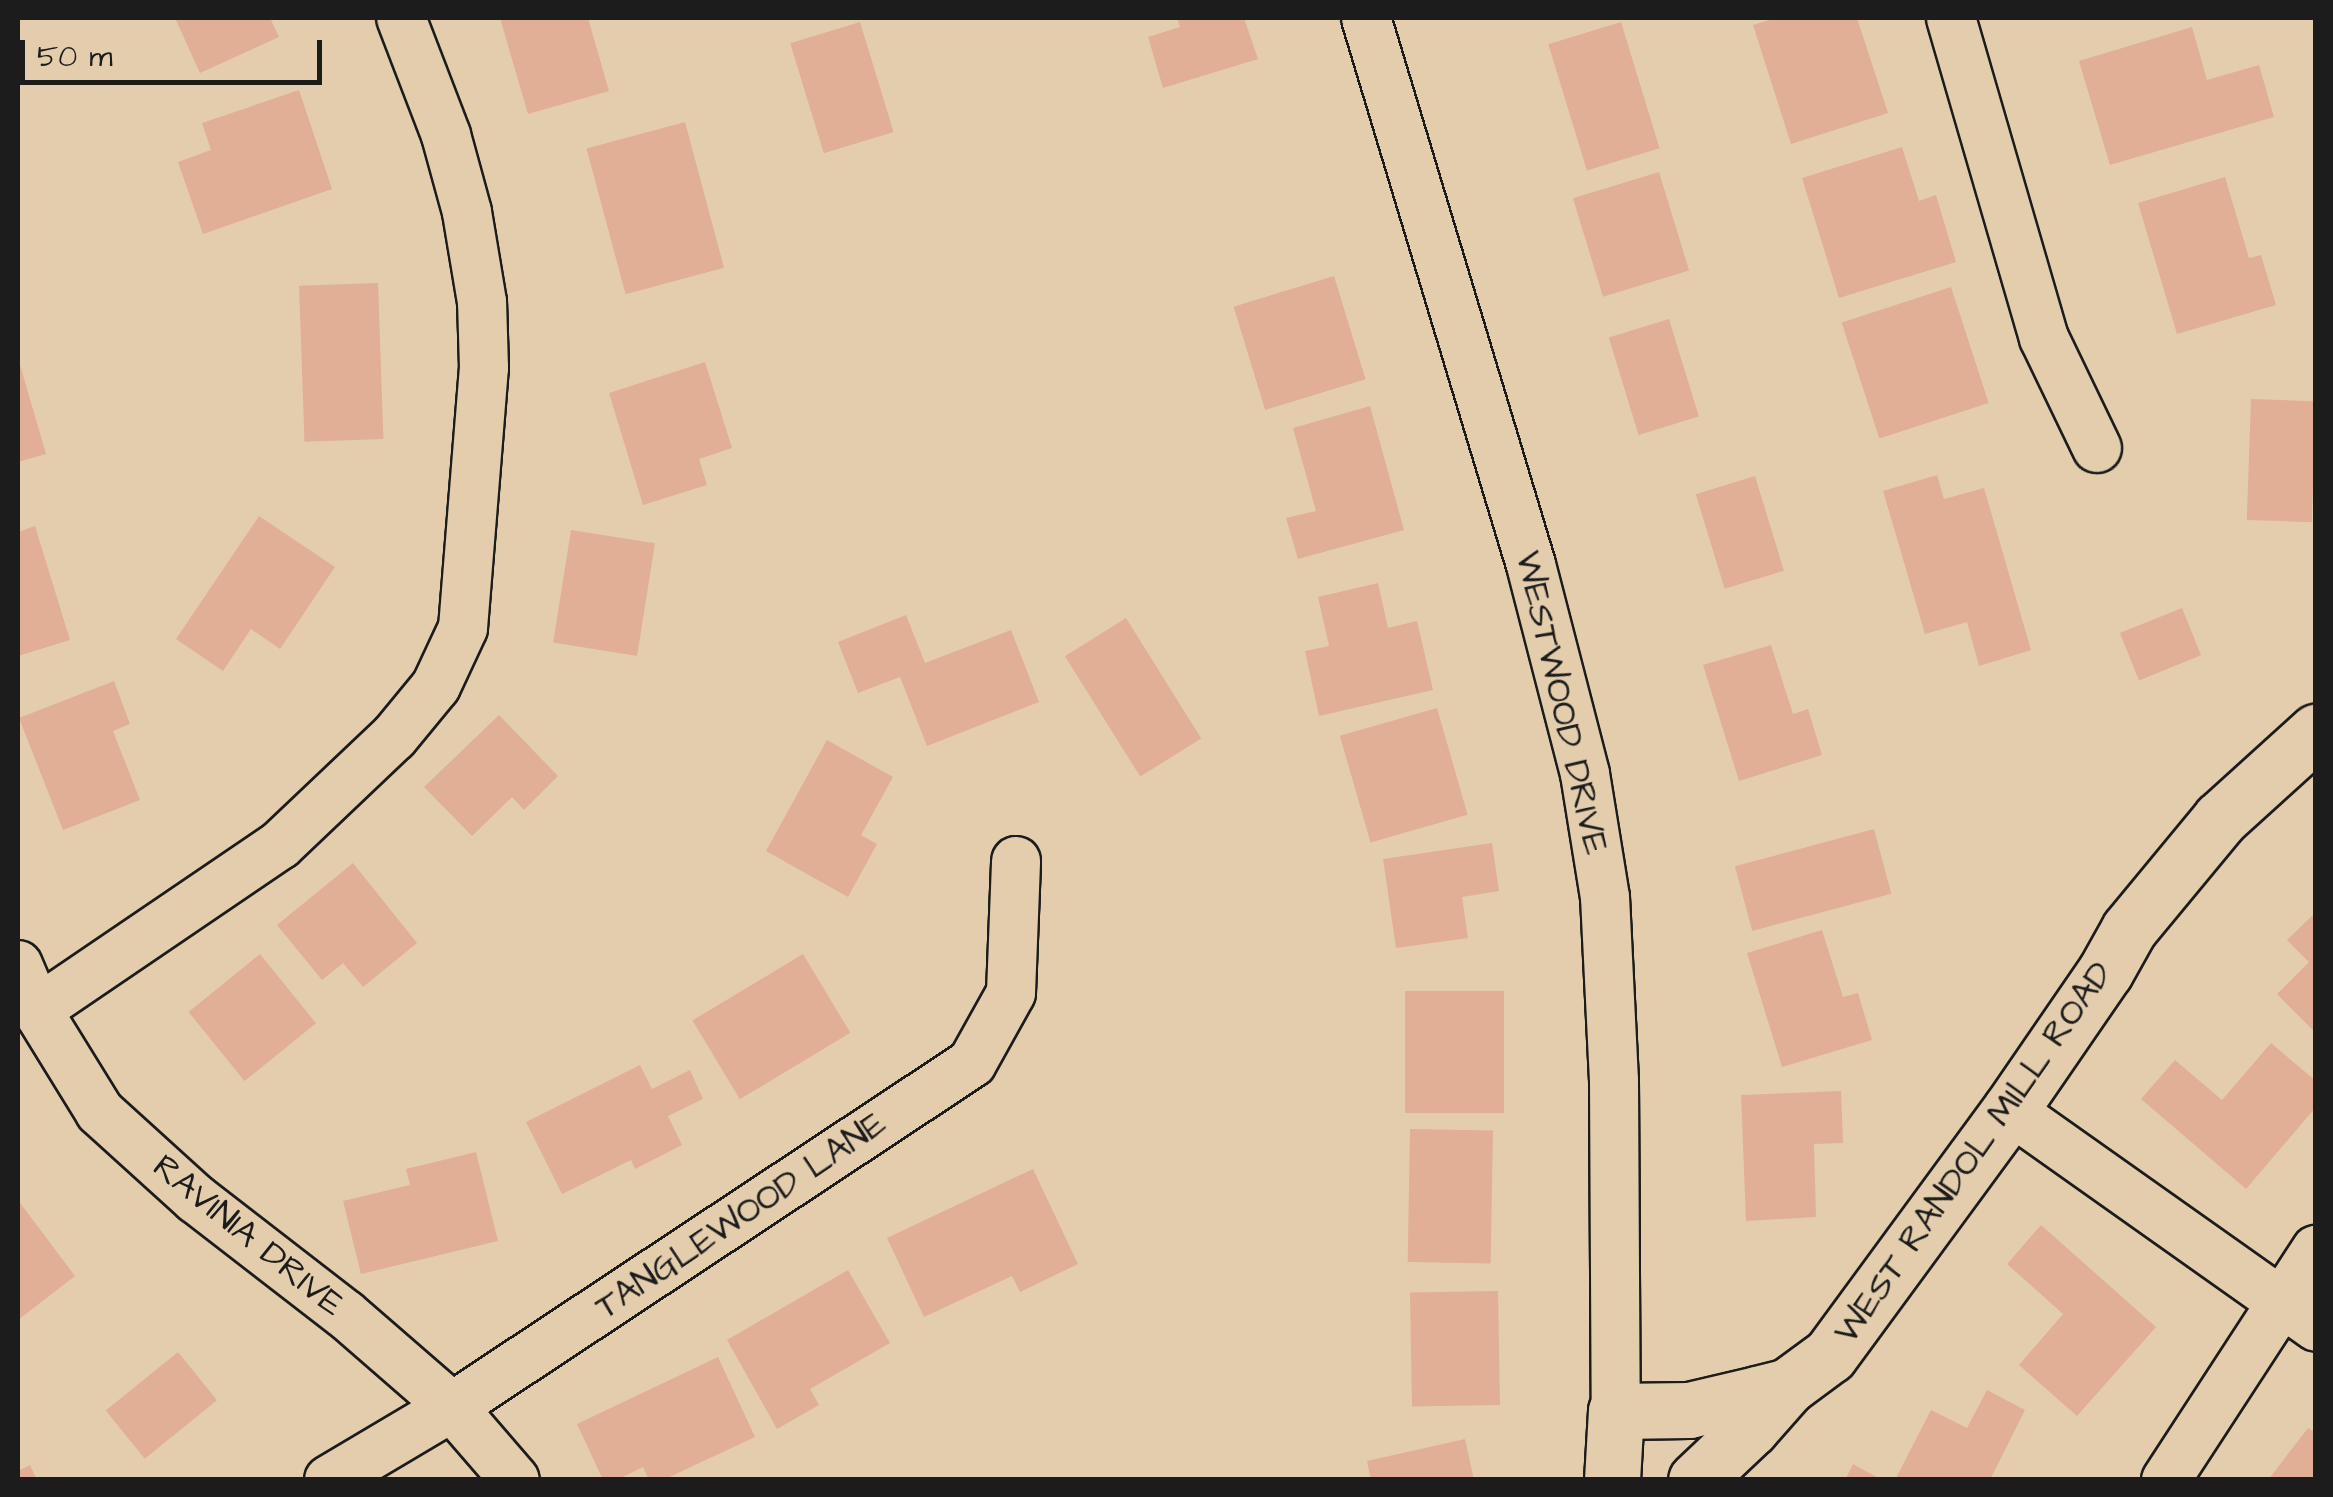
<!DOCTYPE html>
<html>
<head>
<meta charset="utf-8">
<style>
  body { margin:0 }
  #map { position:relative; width:2333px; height:1497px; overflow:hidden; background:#e4cdad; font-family:"Architects Daughter",sans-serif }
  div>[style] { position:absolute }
  .building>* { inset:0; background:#e1af95; transform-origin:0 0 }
  .roads { filter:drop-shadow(2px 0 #1c1c1c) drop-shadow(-2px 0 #1c1c1c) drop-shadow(0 2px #1c1c1c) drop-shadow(0 -2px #1c1c1c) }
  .minor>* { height:48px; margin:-24px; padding:0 24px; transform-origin:24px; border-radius:24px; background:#e4cdad }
  .major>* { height:55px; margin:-27.5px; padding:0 27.5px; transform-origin:27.5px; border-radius:27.5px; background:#e4cdad }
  span { translate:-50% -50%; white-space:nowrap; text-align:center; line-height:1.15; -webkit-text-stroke:8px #e4cdad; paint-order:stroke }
  .street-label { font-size:35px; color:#1c1c1c }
  .frame { position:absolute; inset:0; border:20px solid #1c1c1c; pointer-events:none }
  .scale { position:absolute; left:20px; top:40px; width:302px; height:45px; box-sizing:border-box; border:5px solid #1c1c1c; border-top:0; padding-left:12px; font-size:30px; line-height:35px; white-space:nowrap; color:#1c1c1c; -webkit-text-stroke:8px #e4cdad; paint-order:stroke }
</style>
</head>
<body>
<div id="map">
  <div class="building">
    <i style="clip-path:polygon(175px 18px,270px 18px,279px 37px,200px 73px)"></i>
    <i style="clip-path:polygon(500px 18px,588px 18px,609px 91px,528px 114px)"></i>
    <i style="clip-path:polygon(1177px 18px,1244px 18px,1258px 59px,1163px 88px,1148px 37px,1180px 27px)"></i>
    <i style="clip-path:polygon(1776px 18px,1857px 18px,1888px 113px,1791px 144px,1753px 25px)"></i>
    <i style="left:860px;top:22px;width:115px;height:73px;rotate:73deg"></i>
    <i style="left:1621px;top:22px;width:132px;height:76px;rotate:73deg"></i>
    <i style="clip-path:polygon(2192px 27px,2207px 80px,2259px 65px,2274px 117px,2110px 165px,2079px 61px)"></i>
    <i style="clip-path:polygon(299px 90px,332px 189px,203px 234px,178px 162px,211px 150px,202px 123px)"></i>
    <i style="left:685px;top:122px;width:151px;height:102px;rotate:75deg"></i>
    <i style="clip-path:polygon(1902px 147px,1919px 201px,1936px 195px,1956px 262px,1839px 298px,1802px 178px)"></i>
    <i style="left:1659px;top:172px;width:103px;height:90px;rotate:73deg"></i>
    <i style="clip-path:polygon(2225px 177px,2249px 258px,2261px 255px,2276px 305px,2177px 334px,2138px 203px)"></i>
    <i style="left:1334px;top:276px;width:108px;height:105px;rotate:73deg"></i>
    <i style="left:378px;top:283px;width:156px;height:79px;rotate:88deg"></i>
    <i style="left:1951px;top:287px;width:122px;height:115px;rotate:72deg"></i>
    <i style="left:1669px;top:319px;width:102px;height:63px;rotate:73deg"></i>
    <i style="clip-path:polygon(18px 358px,46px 454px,18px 462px)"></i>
    <i style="clip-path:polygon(705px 362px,732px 448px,699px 459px,707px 485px,643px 505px,609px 393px)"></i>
    <i style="left:2251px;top:399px;width:65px;height:121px;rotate:2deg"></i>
    <i style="clip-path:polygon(1370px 406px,1404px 530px,1298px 559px,1286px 518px,1316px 511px,1293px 428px)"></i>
    <i style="clip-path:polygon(1937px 475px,1944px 499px,1984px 488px,2031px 650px,1979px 666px,1967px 622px,1925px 634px,1883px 491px)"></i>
    <i style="left:1755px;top:476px;width:99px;height:62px;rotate:73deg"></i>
    <i style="clip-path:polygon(259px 516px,335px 567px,280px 649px,251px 629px,223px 671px,176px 639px)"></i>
    <i style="clip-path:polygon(35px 526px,70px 640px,18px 656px,18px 532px)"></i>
    <i style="left:571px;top:530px;width:85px;height:114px;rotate:9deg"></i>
    <i style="clip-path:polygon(1378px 583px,1388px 628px,1417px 621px,1433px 690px,1319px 716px,1305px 651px,1329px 646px,1318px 597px)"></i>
    <i style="left:2182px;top:608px;width:51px;height:67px;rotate:68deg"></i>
    <i style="clip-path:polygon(906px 615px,925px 663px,1011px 630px,1039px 702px,927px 746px,900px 677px,858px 693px,838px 642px)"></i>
    <i style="left:1126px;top:618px;width:142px;height:72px;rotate:58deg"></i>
    <i style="clip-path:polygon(1771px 645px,1793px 714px,1808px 709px,1822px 755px,1739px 781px,1703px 665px)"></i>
    <i style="clip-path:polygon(114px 681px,130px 724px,113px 731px,140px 800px,63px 830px,19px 718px)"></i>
    <i style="left:1437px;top:708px;width:111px;height:101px;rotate:74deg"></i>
    <i style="clip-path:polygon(499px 715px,558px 776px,524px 810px,512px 797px,472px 836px,424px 787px)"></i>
    <i style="clip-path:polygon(827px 740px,893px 777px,861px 835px,877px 844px,848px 897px,766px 851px)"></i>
    <i style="left:1874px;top:829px;width:67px;height:144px;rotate:75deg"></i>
    <i style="clip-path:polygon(1492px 843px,1499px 891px,1462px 897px,1468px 938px,1396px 948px,1383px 859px)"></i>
    <i style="clip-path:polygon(353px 863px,417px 943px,363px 987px,343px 963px,322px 980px,277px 925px)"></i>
    <i style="clip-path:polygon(2316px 912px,2316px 1033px,2277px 994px,2309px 962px,2287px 940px)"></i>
    <i style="clip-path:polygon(1822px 930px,1843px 997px,1858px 993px,1872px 1040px,1782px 1067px,1747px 953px)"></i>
    <i style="left:260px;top:954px;width:89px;height:92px;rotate:51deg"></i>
    <i style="left:803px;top:954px;width:92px;height:129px;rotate:59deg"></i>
    <i style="left:1405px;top:991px;width:99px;height:122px"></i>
    <i style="clip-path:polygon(2271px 1043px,2316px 1081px,2316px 1107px,2246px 1189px,2141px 1099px,2175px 1060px,2222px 1100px)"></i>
    <i style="clip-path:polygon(640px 1065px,652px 1089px,690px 1070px,703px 1099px,668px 1116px,682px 1145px,635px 1169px,631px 1160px,562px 1194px,526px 1122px)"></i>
    <i style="clip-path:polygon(1841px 1091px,1843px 1143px,1814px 1144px,1816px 1217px,1746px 1221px,1741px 1095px)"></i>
    <i style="left:1410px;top:1129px;width:83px;height:133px;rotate:1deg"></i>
    <i style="clip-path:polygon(476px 1152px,498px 1241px,361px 1274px,343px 1201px,410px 1185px,406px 1169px)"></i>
    <i style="clip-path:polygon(1033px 1169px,1078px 1264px,1020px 1292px,1012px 1276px,924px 1317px,887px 1238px)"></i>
    <i style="clip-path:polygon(18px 1200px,75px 1276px,18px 1320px)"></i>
    <i style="clip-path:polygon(2041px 1225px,2156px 1327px,2077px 1416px,2019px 1365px,2063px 1314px,2007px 1264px)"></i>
    <i style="clip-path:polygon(848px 1270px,890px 1343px,810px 1389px,819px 1405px,777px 1429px,727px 1340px)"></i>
    <i style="left:1498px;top:1291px;width:114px;height:88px;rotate:89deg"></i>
    <i style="left:178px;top:1352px;width:62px;height:93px;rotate:51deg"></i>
    <i style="clip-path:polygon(718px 1357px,755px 1437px,663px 1480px,649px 1480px,643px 1467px,617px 1480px,603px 1480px,577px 1424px)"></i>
    <i style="clip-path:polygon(1987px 1390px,2025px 1410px,1990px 1480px,1895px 1480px,1931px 1410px,1967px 1428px)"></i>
    <i style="clip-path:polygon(2308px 1428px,2316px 1433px,2316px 1480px,2268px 1480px)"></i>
    <i style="clip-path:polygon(1465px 1439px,1474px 1480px,1371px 1480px,1367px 1461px)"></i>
    <i style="clip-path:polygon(1853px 1464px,1882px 1480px,1845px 1480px)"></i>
    <i style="clip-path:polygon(30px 1465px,37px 1480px,18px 1480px,18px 1471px)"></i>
  </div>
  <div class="roads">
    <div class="minor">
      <i style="left:1366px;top:18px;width:571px;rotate:73.21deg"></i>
      <i style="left:1531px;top:565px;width:216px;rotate:75.5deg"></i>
      <i style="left:1585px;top:774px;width:125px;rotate:80.8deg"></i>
      <i style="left:1605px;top:897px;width:184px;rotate:87.2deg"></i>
      <i style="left:1614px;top:1081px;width:330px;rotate:89.7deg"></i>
      <i style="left:1951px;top:18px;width:333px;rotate:73.8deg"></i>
      <i style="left:2044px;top:338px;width:122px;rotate:64.3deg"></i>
      <i style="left:18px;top:965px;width:49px;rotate:67.1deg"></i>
      <i style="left:37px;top:1010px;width:120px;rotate:58.3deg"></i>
      <i style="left:100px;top:1112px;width:130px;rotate:42.2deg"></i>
      <i style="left:196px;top:1199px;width:188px;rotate:37.7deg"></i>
      <i style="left:345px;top:1314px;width:142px;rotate:41deg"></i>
      <i style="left:452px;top:1407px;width:96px;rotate:49.2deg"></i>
      <i style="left:37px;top:1010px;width:294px;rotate:-34.2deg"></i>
      <i style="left:280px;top:845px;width:157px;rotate:-43.5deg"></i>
      <i style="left:394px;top:737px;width:66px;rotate:-50.5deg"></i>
      <i style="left:436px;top:686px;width:64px;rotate:-65deg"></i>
      <i style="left:463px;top:628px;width:261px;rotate:-85.4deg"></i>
      <i style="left:484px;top:368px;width:66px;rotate:-91.7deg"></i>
      <i style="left:482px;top:302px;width:91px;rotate:-99.5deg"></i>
      <i style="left:467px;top:212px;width:80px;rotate:-105.3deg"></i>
      <i style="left:446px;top:135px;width:125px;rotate:-111deg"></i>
      <i style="left:2010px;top:1110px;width:375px;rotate:35.3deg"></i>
      <i style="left:329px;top:1480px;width:143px;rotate:-30.7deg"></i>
      <i style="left:452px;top:1407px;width:623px;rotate:-33.49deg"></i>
      <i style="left:972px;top:1063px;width:80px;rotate:-60.9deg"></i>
      <i style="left:1011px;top:993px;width:132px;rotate:-87.8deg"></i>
      <i style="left:2166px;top:1480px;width:275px;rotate:-56.9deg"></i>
    </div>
    <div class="major">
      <i style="left:1612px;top:1480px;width:69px;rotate:-86.7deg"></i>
      <i style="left:1616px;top:1411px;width:73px;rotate:-0.8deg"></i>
      <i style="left:1689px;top:1410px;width:70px;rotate:-13.2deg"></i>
      <i style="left:1757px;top:1394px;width:32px;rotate:-14deg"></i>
      <i style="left:1788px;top:1386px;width:52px;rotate:-36.4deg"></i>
      <i style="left:1830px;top:1355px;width:304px;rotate:-53.7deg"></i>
      <i style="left:2010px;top:1110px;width:168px;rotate:-55.5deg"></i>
      <i style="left:2105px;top:972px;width:49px;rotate:-60.8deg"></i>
      <i style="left:2129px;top:929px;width:143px;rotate:-50.4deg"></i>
      <i style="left:2220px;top:819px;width:130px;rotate:-42.2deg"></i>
      <i style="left:1696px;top:1480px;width:76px;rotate:-43.4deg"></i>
      <i style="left:1751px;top:1428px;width:56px;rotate:-48.6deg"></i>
    </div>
  </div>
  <div class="street-label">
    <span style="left:1561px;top:703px;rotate:77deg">WESTWOOD DRIVE</span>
    <span style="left:1974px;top:1153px;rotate:-55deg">WEST RANDOL MILL ROAD</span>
    <span style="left:741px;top:1216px;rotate:-34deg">TANGLEWOOD LANE</span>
    <span style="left:248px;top:1236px;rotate:39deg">RAVINIA DRIVE</span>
  </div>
  <div class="frame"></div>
  <div class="scale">50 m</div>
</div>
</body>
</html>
